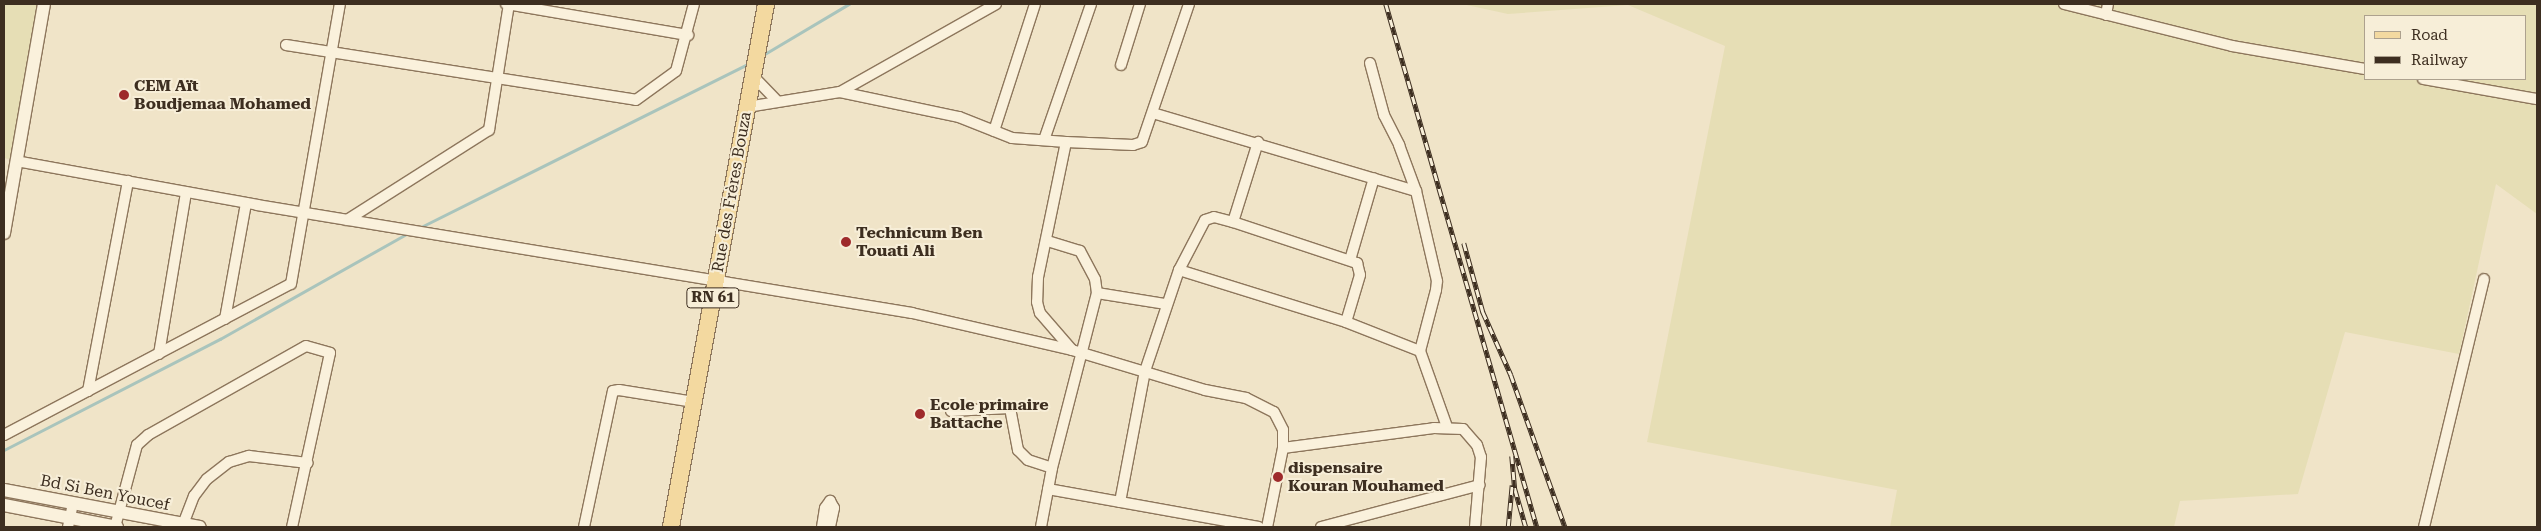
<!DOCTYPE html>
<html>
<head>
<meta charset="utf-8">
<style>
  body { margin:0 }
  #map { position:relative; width:2541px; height:531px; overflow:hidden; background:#f0e4c8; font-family:"Roboto Serif",serif }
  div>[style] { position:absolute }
  .farmland>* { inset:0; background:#e6deb5 }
  .stream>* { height:2.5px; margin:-1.25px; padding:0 1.25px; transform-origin:1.25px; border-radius:1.25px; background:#a9c4bc }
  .roads { filter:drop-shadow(1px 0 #8d765c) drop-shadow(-1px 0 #8d765c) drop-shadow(0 1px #8d765c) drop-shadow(0 -1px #8d765c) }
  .minor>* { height:10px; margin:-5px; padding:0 5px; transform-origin:5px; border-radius:5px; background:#faf1dc }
  .tertiary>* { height:12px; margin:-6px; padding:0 6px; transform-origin:6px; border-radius:6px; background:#faf1dc }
  .primary>* { height:16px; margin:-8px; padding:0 8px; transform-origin:8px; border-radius:8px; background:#f3d9a0 }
  .rail>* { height:4.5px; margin-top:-2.25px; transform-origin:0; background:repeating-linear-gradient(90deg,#f7eed8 0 8px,#3d2e20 0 16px); box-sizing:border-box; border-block:1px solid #3d2e20 }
  .dots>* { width:14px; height:14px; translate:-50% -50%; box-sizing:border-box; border:2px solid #f7eed8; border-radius:50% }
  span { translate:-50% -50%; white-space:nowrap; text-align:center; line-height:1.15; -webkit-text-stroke:4px #f7eed8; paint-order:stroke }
  .shield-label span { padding:1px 4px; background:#f7eed8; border:1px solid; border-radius:4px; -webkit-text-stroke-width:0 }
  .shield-label { font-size:15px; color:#3d2e20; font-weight:700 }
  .poi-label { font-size:16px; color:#3d2e20; font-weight:700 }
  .left { translate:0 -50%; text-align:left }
  .street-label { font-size:16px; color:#3d2e20 }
  .frame { position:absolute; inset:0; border:5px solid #3d2e20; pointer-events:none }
  .legend { position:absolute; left:2364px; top:15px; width:162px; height:65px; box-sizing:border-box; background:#f7eed8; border:1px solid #ada18e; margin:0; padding:6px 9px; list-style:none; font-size:15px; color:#3d2e20 }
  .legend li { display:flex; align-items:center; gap:10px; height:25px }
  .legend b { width:25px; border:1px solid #ada18e }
</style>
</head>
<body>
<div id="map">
  <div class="farmland">
    <i style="clip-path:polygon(4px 4px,44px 4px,16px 161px,4px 158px)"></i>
    <i style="clip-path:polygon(evenodd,1462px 4px,2537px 4px,2537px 214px,2496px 184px,2459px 354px,2345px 332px,2298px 494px,2180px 501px,2174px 527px,1890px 527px,1897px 490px,1647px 442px,1725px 46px,1628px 5px,1508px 14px,1462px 4px,2365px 16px,2525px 16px,2525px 79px,2365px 79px,2365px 16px)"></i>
  </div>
  <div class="stream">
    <i style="left:763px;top:55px;width:100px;rotate:-30.7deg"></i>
    <i style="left:419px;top:228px;width:370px;rotate:-26.5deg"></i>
    <i style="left:4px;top:450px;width:243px;rotate:-27.2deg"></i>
    <i style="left:220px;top:339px;width:216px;rotate:-29.4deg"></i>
  </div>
  <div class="roads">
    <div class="minor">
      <i style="left:506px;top:4px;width:185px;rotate:9.7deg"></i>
      <i style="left:2064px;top:4px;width:173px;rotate:14deg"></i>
      <i style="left:2232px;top:46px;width:135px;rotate:9.8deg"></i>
      <i style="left:2106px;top:15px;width:11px;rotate:-80deg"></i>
      <i style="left:286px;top:45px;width:354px;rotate:8.9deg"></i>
      <i style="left:636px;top:100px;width:49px;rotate:-35.9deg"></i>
      <i style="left:676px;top:71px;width:69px;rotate:-75deg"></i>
      <i style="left:1370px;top:63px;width:54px;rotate:74.9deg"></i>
      <i style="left:1384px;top:115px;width:34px;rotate:63deg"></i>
      <i style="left:1399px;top:145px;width:49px;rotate:69.7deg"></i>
      <i style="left:1121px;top:65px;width:64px;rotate:-72.7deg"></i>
      <i style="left:753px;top:76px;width:33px;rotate:46deg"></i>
      <i style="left:2423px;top:79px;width:116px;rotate:10deg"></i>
      <i style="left:840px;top:92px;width:179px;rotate:-29.4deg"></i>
      <i style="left:747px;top:107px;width:94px;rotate:-9.2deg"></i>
      <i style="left:840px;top:92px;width:122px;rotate:11.9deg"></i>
      <i style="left:959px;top:117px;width:57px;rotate:21.6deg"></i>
      <i style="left:1012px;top:138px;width:54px;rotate:4.2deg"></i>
      <i style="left:1066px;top:142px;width:138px;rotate:101.7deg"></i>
      <i style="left:1038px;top:277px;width:25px;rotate:92deg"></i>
      <i style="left:1037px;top:302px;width:11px;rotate:75deg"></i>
      <i style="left:1040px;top:313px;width:49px;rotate:49.1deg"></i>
      <i style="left:1072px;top:350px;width:139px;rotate:16.7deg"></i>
      <i style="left:1205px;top:390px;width:42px;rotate:11deg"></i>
      <i style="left:1246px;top:398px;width:31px;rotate:27deg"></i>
      <i style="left:1274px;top:412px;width:20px;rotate:63deg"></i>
      <i style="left:1283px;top:430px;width:18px;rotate:90deg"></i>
      <i style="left:1283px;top:448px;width:81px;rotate:101.4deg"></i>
      <i style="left:994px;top:131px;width:133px;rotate:-72.1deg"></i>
      <i style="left:1044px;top:140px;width:144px;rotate:-70.9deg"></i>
      <i style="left:1066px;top:142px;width:67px;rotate:2.6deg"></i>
      <i style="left:1133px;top:145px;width:9px;rotate:-18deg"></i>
      <i style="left:1142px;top:142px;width:146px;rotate:-71.2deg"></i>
      <i style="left:16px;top:161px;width:245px;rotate:10.3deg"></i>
      <i style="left:257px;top:205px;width:664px;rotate:9.36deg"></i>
      <i style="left:912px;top:313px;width:164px;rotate:13deg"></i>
      <i style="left:347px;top:220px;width:168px;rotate:-32.4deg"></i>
      <i style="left:489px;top:130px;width:128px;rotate:-81deg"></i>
      <i style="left:1233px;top:222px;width:84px;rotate:-72.6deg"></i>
      <i style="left:1350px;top:260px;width:85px;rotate:-73.7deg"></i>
      <i style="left:1179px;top:270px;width:56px;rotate:-62.5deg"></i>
      <i style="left:1205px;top:220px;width:9px;rotate:-18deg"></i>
      <i style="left:1214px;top:217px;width:20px;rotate:15deg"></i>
      <i style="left:1233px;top:222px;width:131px;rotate:18.3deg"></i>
      <i style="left:1357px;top:263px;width:12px;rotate:76deg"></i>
      <i style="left:1360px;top:275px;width:49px;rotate:106.6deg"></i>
      <i style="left:1097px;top:293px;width:70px;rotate:9.1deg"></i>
      <i style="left:225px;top:319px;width:118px;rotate:-79.7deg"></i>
      <i style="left:1420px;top:351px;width:81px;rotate:70.4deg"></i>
      <i style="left:159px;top:354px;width:164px;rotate:-80.5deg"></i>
      <i style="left:88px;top:391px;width:214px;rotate:-79.2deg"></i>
      <i style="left:951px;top:411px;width:59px;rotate:-2.9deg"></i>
      <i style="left:1010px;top:408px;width:43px;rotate:79.2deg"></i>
      <i style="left:1018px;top:450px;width:14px;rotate:45deg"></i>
      <i style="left:1028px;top:460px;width:25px;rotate:18deg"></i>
      <i style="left:4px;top:435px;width:324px;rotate:-27.8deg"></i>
      <i style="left:291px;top:284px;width:284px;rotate:-80.1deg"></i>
      <i style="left:1283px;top:448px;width:152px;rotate:-7.5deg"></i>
      <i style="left:1434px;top:428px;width:29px;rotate:2deg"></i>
      <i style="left:1463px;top:429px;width:21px;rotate:49deg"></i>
      <i style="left:1477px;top:445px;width:13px;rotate:72deg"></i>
      <i style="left:1481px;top:457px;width:70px;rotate:94.9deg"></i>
      <i style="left:1048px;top:489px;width:214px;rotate:10.2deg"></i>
      <i style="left:1120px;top:502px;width:133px;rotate:-79.2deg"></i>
      <i style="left:1145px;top:371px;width:107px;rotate:-71.4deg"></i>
      <i style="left:1179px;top:270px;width:175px;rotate:17.3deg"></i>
      <i style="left:1346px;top:322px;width:79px;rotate:21.4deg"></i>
      <i style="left:1420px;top:351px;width:63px;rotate:-75.3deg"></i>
      <i style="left:1436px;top:290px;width:9px;rotate:-84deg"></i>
      <i style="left:1437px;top:281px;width:92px;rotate:-103.1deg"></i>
      <i style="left:1416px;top:191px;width:274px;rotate:-163.5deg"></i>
      <i style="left:68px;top:527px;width:25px;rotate:-78deg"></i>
      <i style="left:115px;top:527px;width:85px;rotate:-75deg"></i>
      <i style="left:137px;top:445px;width:15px;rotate:-42deg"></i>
      <i style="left:148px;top:435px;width:181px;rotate:-29.4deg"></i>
      <i style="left:306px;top:346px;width:25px;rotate:16deg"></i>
      <i style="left:330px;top:353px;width:178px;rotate:102.3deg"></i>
      <i style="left:182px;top:527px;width:33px;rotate:-69deg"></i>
      <i style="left:194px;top:496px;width:21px;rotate:-53deg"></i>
      <i style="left:207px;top:479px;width:28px;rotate:-38deg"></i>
      <i style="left:229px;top:462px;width:21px;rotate:-17deg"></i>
      <i style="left:249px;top:456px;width:59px;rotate:6.8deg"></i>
      <i style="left:584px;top:527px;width:139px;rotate:-78deg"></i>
      <i style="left:613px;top:391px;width:6px;rotate:-9deg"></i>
      <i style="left:619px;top:390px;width:76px;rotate:9.1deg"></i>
      <i style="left:822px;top:527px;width:19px;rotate:-81deg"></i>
      <i style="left:825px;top:508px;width:9px;rotate:-54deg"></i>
      <i style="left:830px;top:501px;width:8px;rotate:60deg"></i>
      <i style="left:834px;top:508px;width:19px;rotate:102deg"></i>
      <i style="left:1041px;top:527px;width:60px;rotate:-79.4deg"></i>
      <i style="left:1052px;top:468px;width:181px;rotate:-75.6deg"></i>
      <i style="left:1097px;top:293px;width:14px;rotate:-98deg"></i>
      <i style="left:1095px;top:279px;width:32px;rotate:-118deg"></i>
      <i style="left:1080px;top:251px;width:34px;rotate:-163deg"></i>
      <i style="left:1321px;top:527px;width:164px;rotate:-14.8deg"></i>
      <i style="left:2424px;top:527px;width:255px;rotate:-76.4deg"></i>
    </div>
    <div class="tertiary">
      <i style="left:4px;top:233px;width:232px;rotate:-80.1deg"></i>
      <i style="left:4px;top:490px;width:199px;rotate:10.7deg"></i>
      <i style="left:4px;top:505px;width:115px;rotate:11deg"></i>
    </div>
    <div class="primary">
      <i style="left:671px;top:527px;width:532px;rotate:-79.7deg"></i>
    </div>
  </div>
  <div class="rail">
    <i style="left:1386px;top:4px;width:544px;rotate:73.9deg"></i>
    <i style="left:1464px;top:243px;width:72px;rotate:74.6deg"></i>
    <i style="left:1483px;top:312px;width:69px;rotate:66deg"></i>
    <i style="left:1511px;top:375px;width:161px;rotate:70.4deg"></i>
    <i style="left:1512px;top:456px;width:33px;rotate:85deg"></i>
    <i style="left:1515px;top:489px;width:40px;rotate:74deg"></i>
    <i style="left:1508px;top:527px;width:42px;rotate:-84.6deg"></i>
  </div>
  <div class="dots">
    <i style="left:124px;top:95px;background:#9e2a2b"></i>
    <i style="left:846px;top:242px;background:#9e2a2b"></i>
    <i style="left:920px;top:414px;background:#9e2a2b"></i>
    <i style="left:1278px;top:477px;background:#9e2a2b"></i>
  </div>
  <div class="shield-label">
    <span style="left:713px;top:298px">RN 61</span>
  </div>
  <div class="poi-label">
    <span class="left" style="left:134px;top:95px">CEM Aït<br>Boudjemaa Mohamed</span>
    <span class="left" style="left:856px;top:242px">Technicum Ben<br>Touati Ali</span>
    <span class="left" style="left:930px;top:414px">Ecole primaire<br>Battache</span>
    <span class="left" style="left:1288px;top:477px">dispensaire<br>Kouran Mouhamed</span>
  </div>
  <div class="street-label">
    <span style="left:732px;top:192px;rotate:-80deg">Rue des Frères Bouza</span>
    <span style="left:105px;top:493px;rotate:11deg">Bd Si Ben Youcef</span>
  </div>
  <div class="frame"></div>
  <ul class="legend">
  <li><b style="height:6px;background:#f3d9a0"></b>Road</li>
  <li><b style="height:6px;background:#3d2e20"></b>Railway</li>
  </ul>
</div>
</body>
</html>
